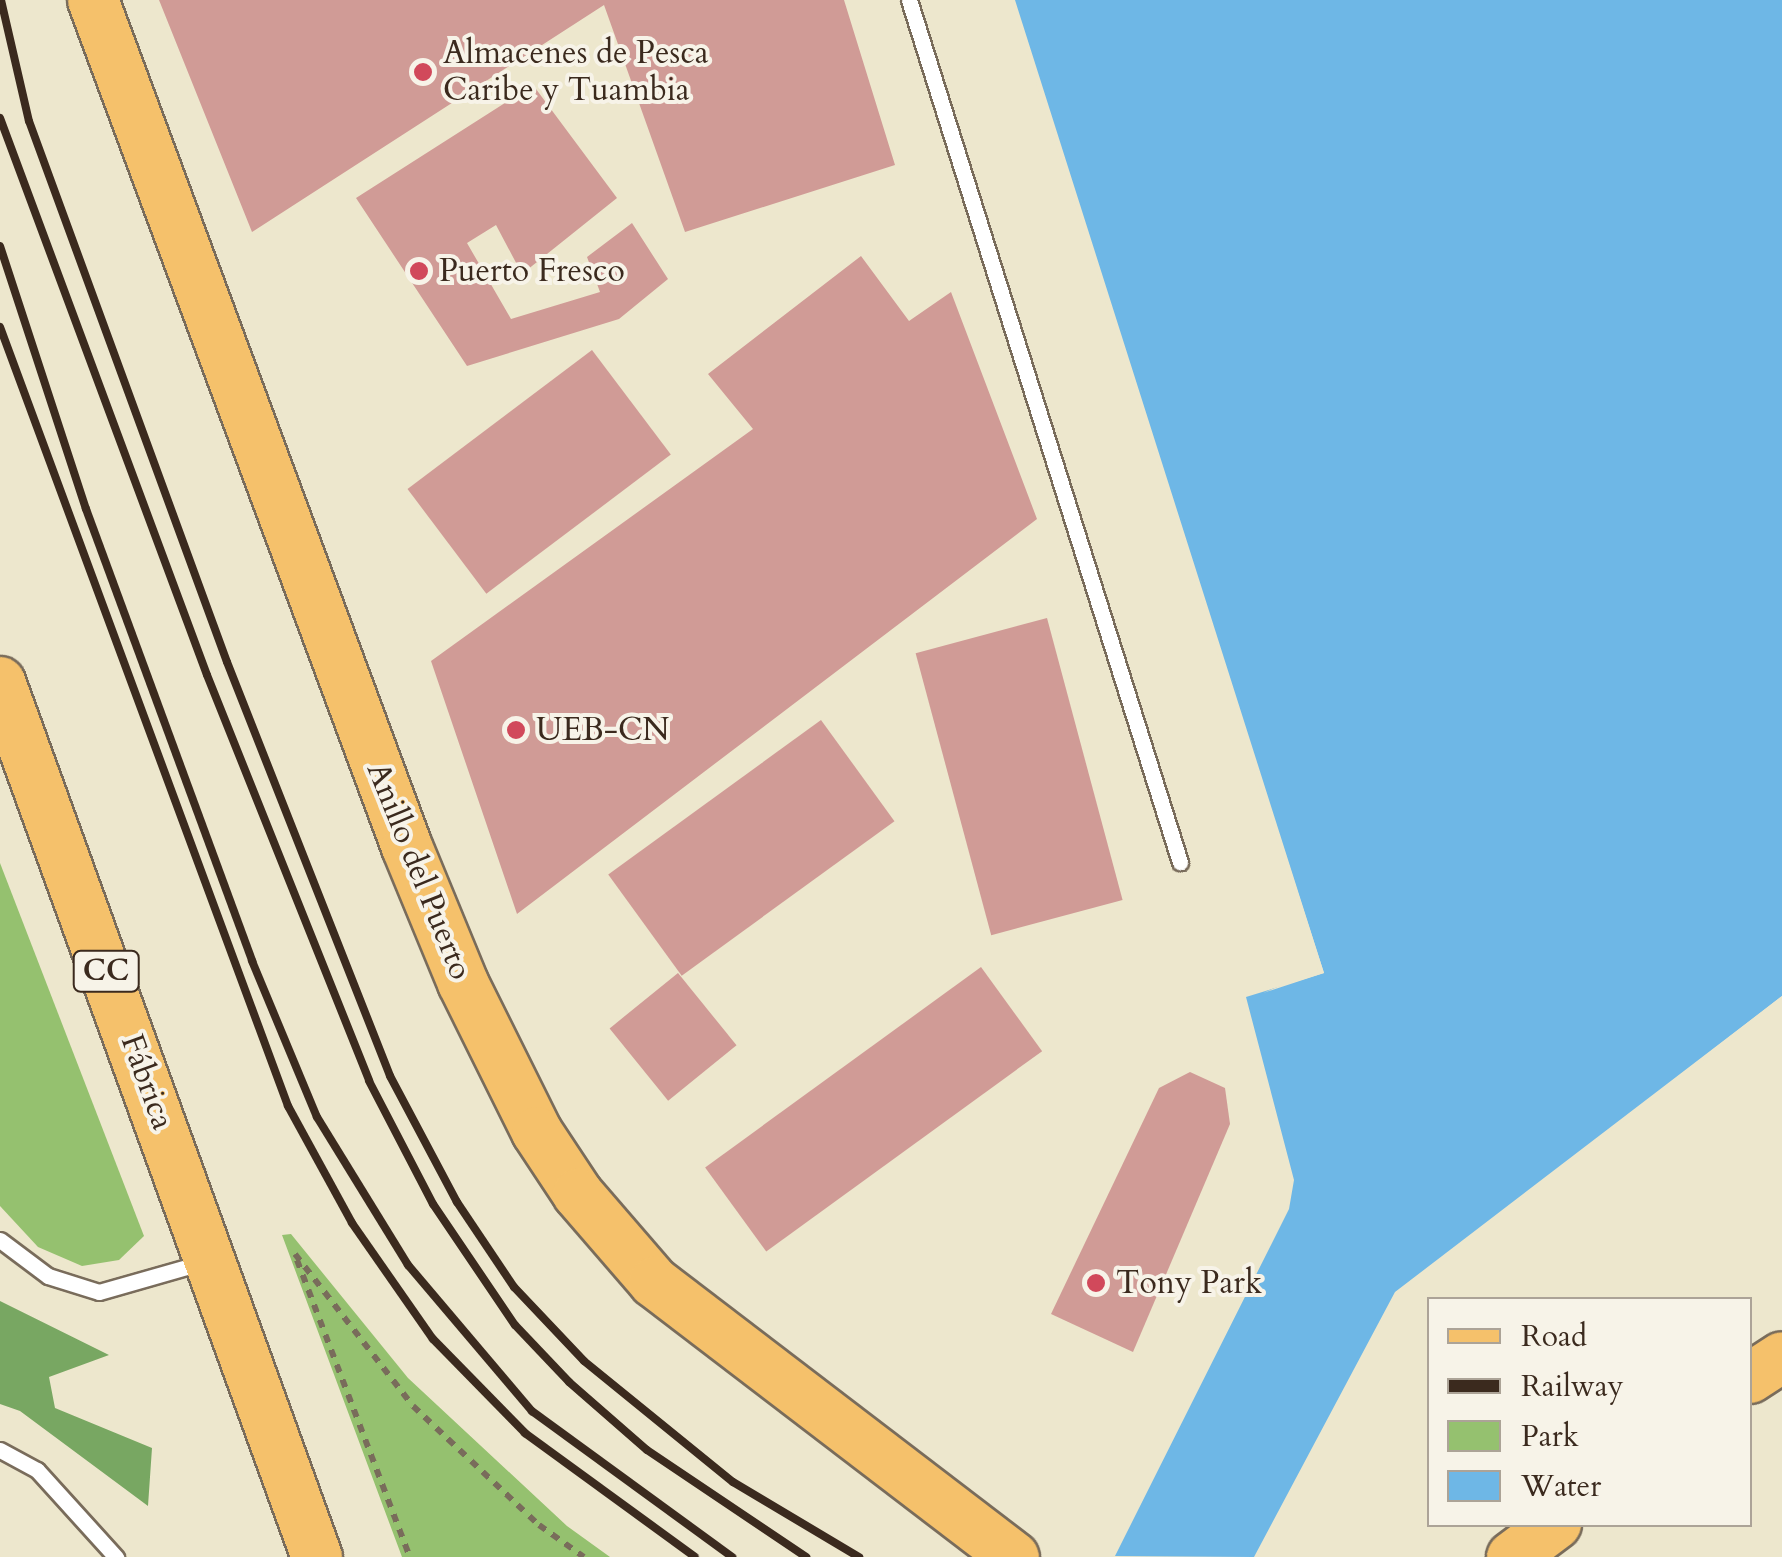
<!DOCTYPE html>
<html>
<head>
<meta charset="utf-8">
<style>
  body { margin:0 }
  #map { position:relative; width:1782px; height:1557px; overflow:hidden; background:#ede7cd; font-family:Cardo,serif }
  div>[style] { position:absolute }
  .green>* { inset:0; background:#95c16f }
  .forest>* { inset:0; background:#78a762 }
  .water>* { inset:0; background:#6eb7e6 }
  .pier>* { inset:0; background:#ede7cd }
  .building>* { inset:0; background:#d09b96; transform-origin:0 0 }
  .path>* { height:6px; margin-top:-3px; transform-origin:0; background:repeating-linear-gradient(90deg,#796c5b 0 8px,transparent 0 16px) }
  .roads { filter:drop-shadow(2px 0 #796c5b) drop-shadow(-2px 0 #796c5b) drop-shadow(0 2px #796c5b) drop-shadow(0 -2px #796c5b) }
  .service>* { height:15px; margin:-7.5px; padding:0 7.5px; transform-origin:7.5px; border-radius:7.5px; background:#fff }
  .primary>* { height:50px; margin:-25px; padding:0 25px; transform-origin:25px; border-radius:25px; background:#f5c16b }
  .rail>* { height:8px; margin:-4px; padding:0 4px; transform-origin:4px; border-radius:4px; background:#3b2a1e }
  .dots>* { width:28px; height:28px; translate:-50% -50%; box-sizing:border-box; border:5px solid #f7f3e8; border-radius:50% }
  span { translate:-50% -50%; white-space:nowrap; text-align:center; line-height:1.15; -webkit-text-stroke:8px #f7f3e8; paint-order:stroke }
  .shield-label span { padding:2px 8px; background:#f7f3e8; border:2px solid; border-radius:8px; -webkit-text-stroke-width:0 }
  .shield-label { font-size:30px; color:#3b2a1e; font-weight:700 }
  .poi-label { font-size:32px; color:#3b2a1e }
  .left { translate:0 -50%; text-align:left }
  .street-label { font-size:32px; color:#3b2a1e }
  .legend { position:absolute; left:1427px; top:1297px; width:325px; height:230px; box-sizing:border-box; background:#f7f3e8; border:2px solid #aca397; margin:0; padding:12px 18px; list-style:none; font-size:30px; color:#3b2a1e }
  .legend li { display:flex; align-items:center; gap:20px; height:50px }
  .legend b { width:50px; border:2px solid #aca397 }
</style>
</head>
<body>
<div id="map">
  <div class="green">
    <i style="clip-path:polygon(0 863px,144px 1236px,119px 1260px,82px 1266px,38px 1247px,0 1206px)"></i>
    <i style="clip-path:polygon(291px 1234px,408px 1378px,567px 1526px,610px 1557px,402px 1557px,282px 1235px)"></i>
  </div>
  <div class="forest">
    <i style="clip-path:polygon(0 1301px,109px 1355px,49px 1377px,55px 1408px,152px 1448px,148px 1506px,20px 1411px,0 1404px)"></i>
  </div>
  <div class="water">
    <i style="clip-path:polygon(1015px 0,1782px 0,1782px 996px,1395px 1292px,1254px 1557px,1115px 1556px,1289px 1209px,1294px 1180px,1246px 997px,1324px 973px)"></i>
  </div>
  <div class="pier">
    <i style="clip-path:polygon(1024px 45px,1324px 973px,1263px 993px,1318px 970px)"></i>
    <i style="clip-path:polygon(1782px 996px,1782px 1002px,1513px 1204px)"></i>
  </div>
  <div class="building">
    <i style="clip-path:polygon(159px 0,844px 0,895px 165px,685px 232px,604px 5px,252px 232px)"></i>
    <i style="clip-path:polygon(533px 85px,617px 198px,522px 274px,496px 225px,467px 243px,511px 319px,600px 292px,587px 257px,632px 223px,668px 279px,619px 319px,467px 366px,356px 198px)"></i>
    <i style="clip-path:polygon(861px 256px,909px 321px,951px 292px,1037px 519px,517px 914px,431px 661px,753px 429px,708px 374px)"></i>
    <i style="left:592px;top:350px;width:131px;height:231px;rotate:53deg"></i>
    <i style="left:1047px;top:618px;width:292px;height:136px;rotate:75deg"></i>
    <i style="left:821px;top:720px;width:125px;height:263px;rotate:54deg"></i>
    <i style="left:981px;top:967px;width:104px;height:341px;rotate:54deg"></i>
    <i style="left:678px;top:973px;width:93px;height:88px;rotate:51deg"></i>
    <i style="clip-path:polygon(1190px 1072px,1225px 1088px,1230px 1124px,1133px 1352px,1051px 1314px,1159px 1088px)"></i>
  </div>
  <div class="path">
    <i style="left:295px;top:1254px;width:192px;rotate:52.2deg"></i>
    <i style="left:413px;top:1406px;width:173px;rotate:43.4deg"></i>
    <i style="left:539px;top:1525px;width:55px;rotate:35.4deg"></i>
    <i style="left:297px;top:1260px;width:318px;rotate:69.2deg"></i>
  </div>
  <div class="roads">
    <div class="service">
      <i style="left:909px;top:0;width:904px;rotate:72.55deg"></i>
      <i style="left:0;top:1240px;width:60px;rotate:36.9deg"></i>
      <i style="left:48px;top:1276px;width:53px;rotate:17.4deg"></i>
      <i style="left:99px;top:1292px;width:109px;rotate:-15.9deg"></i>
      <i style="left:0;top:1450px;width:42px;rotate:28.4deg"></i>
      <i style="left:37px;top:1470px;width:118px;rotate:47.8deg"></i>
    </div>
    <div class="primary">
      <i style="left:93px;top:0;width:903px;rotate:69.66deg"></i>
      <i style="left:407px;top:847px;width:147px;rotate:67.6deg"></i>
      <i style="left:463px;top:983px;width:166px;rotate:63.6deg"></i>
      <i style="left:537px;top:1132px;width:74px;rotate:56.5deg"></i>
      <i style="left:578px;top:1194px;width:116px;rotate:49.2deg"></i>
      <i style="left:654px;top:1282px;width:453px;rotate:37.4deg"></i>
      <i style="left:0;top:682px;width:931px;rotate:70.09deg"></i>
      <i style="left:1750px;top:1378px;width:38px;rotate:-33deg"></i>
      <i style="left:1512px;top:1557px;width:55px;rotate:-36.9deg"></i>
    </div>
  </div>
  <div class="rail">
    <i style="left:1px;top:0;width:124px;rotate:77deg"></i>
    <i style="left:29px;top:121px;width:576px;rotate:69.9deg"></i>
    <i style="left:227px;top:662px;width:445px;rotate:68.5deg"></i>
    <i style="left:390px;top:1076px;width:143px;rotate:62deg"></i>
    <i style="left:457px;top:1202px;width:102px;rotate:56.2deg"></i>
    <i style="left:514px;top:1287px;width:102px;rotate:46.6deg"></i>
    <i style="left:584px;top:1361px;width:192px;rotate:39.1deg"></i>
    <i style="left:733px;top:1482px;width:147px;rotate:30.8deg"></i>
    <i style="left:0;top:118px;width:594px;rotate:69.61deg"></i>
    <i style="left:207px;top:675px;width:437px;rotate:68.2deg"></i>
    <i style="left:369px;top:1081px;width:139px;rotate:62.5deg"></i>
    <i style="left:433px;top:1204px;width:146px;rotate:55.9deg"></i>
    <i style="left:515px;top:1325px;width:79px;rotate:46.5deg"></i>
    <i style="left:569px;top:1382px;width:103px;rotate:41.1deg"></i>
    <i style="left:647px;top:1450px;width:192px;rotate:33.9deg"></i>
    <i style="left:0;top:246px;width:277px;rotate:71.9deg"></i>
    <i style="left:86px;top:509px;width:482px;rotate:69.8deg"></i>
    <i style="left:252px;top:961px;width:169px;rotate:67.4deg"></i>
    <i style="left:317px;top:1117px;width:174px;rotate:58.4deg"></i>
    <i style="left:408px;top:1265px;width:192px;rotate:49.7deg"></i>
    <i style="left:532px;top:1411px;width:248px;rotate:36.1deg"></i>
    <i style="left:0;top:327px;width:831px;rotate:69.71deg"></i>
    <i style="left:288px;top:1106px;width:133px;rotate:61.3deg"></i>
    <i style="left:352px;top:1223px;width:141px;rotate:55.1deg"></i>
    <i style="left:433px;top:1339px;width:132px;rotate:45.6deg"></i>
    <i style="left:525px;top:1433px;width:210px;rotate:36.1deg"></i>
  </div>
  <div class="dots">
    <i style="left:423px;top:72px;background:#d1495b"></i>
    <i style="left:419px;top:271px;background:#d1495b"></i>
    <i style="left:516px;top:730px;background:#d1495b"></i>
    <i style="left:1096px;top:1283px;background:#d1495b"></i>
  </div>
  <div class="shield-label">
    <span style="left:106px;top:971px">CC</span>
  </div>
  <div class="poi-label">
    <span class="left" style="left:443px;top:72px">Almacenes de Pesca<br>Caribe y Tuambia</span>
    <span class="left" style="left:439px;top:271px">Puerto Fresco</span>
    <span class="left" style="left:536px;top:730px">UEB-CN</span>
    <span class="left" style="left:1116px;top:1283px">Tony Park</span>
  </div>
  <div class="street-label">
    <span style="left:419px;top:871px;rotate:68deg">Anillo del Puerto</span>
    <span style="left:147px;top:1082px;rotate:70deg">Fábrica</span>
  </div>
  <ul class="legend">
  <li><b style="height:12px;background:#f5c16b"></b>Road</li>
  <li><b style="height:12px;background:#3b2a1e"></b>Railway</li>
  <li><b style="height:28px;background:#95c16f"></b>Park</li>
  <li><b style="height:28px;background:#6eb7e6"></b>Water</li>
  </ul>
</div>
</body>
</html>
